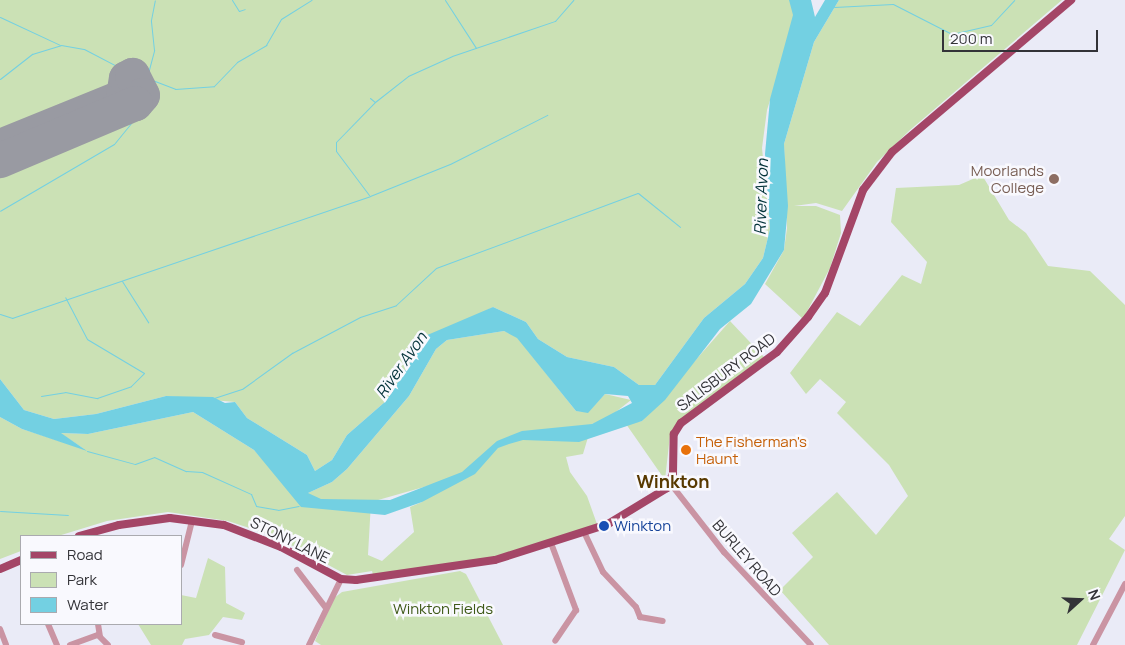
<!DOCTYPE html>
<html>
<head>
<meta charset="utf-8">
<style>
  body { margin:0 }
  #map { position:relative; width:1125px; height:645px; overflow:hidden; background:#eaebf7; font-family:Manrope,sans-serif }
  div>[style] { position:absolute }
  .green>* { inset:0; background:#cbe1b5 }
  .water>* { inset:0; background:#73d0e2 }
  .stream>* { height:1px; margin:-0.5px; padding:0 0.5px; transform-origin:0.5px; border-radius:0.5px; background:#73d0e2 }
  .runway>* { height:35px; margin:-17.5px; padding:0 17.5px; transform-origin:17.5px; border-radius:17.5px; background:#999aa2 }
  .minor>* { height:6px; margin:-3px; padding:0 3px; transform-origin:3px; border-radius:3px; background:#ca94a3 }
  .major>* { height:8px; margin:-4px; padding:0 4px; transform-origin:4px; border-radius:4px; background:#a44667 }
  .dots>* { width:14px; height:14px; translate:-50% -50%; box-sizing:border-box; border:2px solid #f9f9fe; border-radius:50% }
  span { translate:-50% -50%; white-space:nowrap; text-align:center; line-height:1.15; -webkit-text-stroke:5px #f9f9fe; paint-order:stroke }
  .education-label { font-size:15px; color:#785e54 }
  .right { translate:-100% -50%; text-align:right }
  .street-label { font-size:15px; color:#333338 }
  .food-label { font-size:15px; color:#c56008 }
  .left { translate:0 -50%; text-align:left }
  .transit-label { font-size:15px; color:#164399 }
  .park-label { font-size:15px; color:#3e5917 }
  .water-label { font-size:16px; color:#04333a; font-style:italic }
  .quarter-label { font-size:18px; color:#583900; font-weight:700 }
  .legend { position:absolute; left:20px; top:535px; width:162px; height:90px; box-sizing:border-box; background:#f9f9fe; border:1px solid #aaaaaf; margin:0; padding:6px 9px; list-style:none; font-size:15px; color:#333338 }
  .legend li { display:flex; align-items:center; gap:10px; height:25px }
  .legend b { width:25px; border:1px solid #aaaaaf }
  .north { position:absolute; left:1055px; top:575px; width:50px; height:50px; -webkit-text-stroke:4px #f9f9fe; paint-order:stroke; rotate:70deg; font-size:14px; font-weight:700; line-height:20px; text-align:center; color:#333338 }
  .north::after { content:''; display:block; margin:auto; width:18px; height:22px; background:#333338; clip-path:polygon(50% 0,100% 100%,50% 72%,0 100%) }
  .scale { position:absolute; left:942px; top:30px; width:156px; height:22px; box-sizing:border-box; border:2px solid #333338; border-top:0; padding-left:6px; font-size:15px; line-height:18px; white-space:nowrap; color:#333338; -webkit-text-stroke:4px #f9f9fe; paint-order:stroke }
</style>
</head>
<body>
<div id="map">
  <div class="green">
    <i style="clip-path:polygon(0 0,792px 0,798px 11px,767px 110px,762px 148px,770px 229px,763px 258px,745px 284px,704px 318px,655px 385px,639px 385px,614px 367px,567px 357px,538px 339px,526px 322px,493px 307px,421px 345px,386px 401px,347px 435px,332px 460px,315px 471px,307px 455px,247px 418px,235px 402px,166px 396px,96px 414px,54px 419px,24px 410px,0 379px)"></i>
    <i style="clip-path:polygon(839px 0,1062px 0,910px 130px,877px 162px,842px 211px,816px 203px,794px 206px,816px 206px,840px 215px,841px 233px,830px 268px,803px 319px,765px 284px,784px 250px,787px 228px,784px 144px,814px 42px)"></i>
    <i style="clip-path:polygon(982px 175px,1009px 220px,1026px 233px,1048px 266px,1090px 271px,1125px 305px,1125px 516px,1109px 539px,1125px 550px,1077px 645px,829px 645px,780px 590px,813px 557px,792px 533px,837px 492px,876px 535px,908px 496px,889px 465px,837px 413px,846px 402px,820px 379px,806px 394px,790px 373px,837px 312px,860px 326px,902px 275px,921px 284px,927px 262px,891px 222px,896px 188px,959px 185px)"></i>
    <i style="clip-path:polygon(730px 321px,764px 357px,678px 422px,670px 435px,665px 480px,626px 424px,642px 421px)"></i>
    <i style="clip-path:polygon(evenodd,504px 331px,517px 337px,576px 411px,588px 412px,605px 394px,631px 400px,607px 419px,592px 424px,583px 454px,566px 457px,570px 472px,587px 496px,597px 524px,497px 557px,373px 575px,372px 571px,347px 575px,274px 536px,228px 521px,168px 512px,107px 521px,58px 536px,21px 536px,21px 551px,0 559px,0 417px,22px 429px,84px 449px,60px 433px,88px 434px,193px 412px,254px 450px,297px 498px,332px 482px,347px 469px,409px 396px,436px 349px,447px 340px,504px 331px,431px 485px,422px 502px,410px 507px,414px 532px,382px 561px,368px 555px,371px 502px,431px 485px)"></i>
    <i style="clip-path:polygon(208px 558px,225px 567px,226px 603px,245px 613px,242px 620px,223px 617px,209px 635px,185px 639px,182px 645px,151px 645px,138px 624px,181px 624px,181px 595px,196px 598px)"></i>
    <i style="clip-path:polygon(460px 571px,466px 574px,503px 645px,321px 645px,315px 641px,334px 598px,342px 592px)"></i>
  </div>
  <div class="water">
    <i style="clip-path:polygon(evenodd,789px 0,811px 0,815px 17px,825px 0,839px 0,814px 42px,784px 144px,788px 206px,784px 250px,751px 304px,720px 329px,665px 400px,642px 421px,579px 442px,523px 440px,509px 444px,498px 448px,475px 474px,422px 502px,385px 515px,301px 507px,254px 450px,193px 412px,88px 434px,61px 433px,87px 451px,22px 429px,0 417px,0 379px,24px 410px,54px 419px,96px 414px,166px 396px,213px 397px,225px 403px,235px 402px,247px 418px,307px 455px,315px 471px,332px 460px,347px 435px,386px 401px,421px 346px,418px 339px,493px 307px,526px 322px,538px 339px,567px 357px,614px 367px,639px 385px,655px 385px,704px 318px,745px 284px,763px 258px,770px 229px,765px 154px,770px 99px,793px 15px,789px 0,504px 331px,517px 338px,576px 411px,588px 413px,605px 394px,628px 396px,632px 403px,592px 424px,522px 431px,497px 441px,462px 472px,390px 500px,321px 499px,308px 493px,332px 482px,347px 469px,409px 396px,436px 349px,447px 340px,504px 331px)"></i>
  </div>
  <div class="stream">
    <i style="left:232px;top:0;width:13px;rotate:58deg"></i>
    <i style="left:239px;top:11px;width:6px;rotate:-18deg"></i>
    <i style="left:445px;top:0;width:57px;rotate:57.1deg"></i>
    <i style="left:834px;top:7px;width:59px;rotate:-2.9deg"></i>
    <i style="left:893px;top:4px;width:66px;rotate:27deg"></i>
    <i style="left:952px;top:34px;width:40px;rotate:-13deg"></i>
    <i style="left:991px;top:25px;width:34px;rotate:-47deg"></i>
    <i style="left:0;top:17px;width:66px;rotate:25deg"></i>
    <i style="left:147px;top:77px;width:28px;rotate:-75deg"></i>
    <i style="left:154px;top:50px;width:30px;rotate:-96deg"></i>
    <i style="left:151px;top:20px;width:20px;rotate:-79deg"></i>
    <i style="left:0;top:79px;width:41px;rotate:-38deg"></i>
    <i style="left:32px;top:54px;width:30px;rotate:-17deg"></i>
    <i style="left:61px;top:45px;width:23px;rotate:10deg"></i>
    <i style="left:84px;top:49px;width:50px;rotate:27.6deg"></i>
    <i style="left:128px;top:72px;width:16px;rotate:45deg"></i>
    <i style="left:139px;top:83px;width:24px;rotate:75deg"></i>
    <i style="left:145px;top:106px;width:49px;rotate:129.2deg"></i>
    <i style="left:114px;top:144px;width:132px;rotate:149.6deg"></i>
    <i style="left:140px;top:82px;width:8px;rotate:-30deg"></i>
    <i style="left:147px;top:78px;width:30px;rotate:21deg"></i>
    <i style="left:175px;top:89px;width:39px;rotate:-4deg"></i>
    <i style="left:214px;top:86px;width:33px;rotate:-46deg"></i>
    <i style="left:237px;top:62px;width:34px;rotate:-30deg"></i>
    <i style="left:266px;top:45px;width:30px;rotate:-60deg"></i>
    <i style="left:281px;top:19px;width:36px;rotate:-32deg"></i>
    <i style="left:370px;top:98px;width:6px;rotate:39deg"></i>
    <i style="left:369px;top:195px;width:55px;rotate:-126.9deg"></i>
    <i style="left:336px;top:151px;width:9px;rotate:-90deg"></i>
    <i style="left:336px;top:142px;width:56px;rotate:-45.7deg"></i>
    <i style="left:375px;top:102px;width:42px;rotate:-38.2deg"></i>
    <i style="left:408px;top:76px;width:48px;rotate:-24.4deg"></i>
    <i style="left:452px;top:56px;width:109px;rotate:-18.8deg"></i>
    <i style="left:555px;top:21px;width:28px;rotate:-49deg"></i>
    <i style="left:122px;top:281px;width:49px;rotate:57.6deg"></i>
    <i style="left:0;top:314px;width:13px;rotate:18deg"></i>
    <i style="left:12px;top:318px;width:378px;rotate:-18.8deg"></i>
    <i style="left:370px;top:196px;width:86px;rotate:-21.8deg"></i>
    <i style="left:450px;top:164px;width:109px;rotate:-26.8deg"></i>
    <i style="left:41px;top:396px;width:24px;rotate:-9deg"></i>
    <i style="left:65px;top:392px;width:33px;rotate:11deg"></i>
    <i style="left:97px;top:398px;width:36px;rotate:-19deg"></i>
    <i style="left:131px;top:386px;width:18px;rotate:-45deg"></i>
    <i style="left:144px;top:373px;width:66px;rotate:-149.2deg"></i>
    <i style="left:87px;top:339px;width:47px;rotate:-117.6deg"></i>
    <i style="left:214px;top:398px;width:29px;rotate:-18deg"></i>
    <i style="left:242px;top:389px;width:62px;rotate:-35.8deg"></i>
    <i style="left:292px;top:353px;width:77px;rotate:-27.9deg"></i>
    <i style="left:360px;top:317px;width:38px;rotate:-18deg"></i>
    <i style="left:396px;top:305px;width:54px;rotate:-42.8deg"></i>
    <i style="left:436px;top:268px;width:215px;rotate:-20.4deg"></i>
    <i style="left:638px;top:193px;width:54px;rotate:39deg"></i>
    <i style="left:87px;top:451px;width:50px;rotate:15.2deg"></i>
    <i style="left:135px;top:464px;width:20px;rotate:-20deg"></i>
    <i style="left:154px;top:457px;width:35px;rotate:24deg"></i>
    <i style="left:186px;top:471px;width:16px;rotate:4deg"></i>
    <i style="left:202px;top:472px;width:54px;rotate:24.2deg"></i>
    <i style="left:251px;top:494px;width:13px;rotate:67deg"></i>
    <i style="left:256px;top:506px;width:22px;rotate:10deg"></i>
    <i style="left:278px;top:510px;width:21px;rotate:-11deg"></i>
    <i style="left:0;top:511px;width:68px;rotate:3.4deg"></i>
  </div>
  <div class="runway">
    <i style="left:0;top:146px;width:133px;rotate:-22.1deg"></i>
    <i style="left:123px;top:96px;width:18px;rotate:-81deg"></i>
    <i style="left:126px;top:78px;width:7px;rotate:-27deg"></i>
    <i style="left:132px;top:75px;width:22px;rotate:63deg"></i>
    <i style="left:142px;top:95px;width:11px;rotate:131deg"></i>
    <i style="left:135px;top:103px;width:147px;rotate:157.1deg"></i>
  </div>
  <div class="minor">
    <i style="left:670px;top:483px;width:88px;rotate:52deg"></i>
    <i style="left:724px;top:552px;width:127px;rotate:46.9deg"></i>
    <i style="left:584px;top:532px;width:44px;rotate:64.6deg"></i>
    <i style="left:603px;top:572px;width:48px;rotate:46.7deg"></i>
    <i style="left:636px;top:607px;width:11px;rotate:68deg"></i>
    <i style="left:640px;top:617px;width:23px;rotate:10deg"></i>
    <i style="left:551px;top:543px;width:72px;rotate:69.5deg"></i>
    <i style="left:576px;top:610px;width:37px;rotate:124deg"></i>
    <i style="left:181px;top:565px;width:45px;rotate:-76deg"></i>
    <i style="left:297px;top:570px;width:48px;rotate:52.7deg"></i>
    <i style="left:48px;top:624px;width:23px;rotate:67deg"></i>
    <i style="left:98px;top:624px;width:12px;rotate:81deg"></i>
    <i style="left:0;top:629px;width:17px;rotate:69deg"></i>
    <i style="left:215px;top:635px;width:28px;rotate:15deg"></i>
    <i style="left:70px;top:645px;width:30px;rotate:-20deg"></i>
    <i style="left:98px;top:635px;width:14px;rotate:45deg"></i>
    <i style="left:309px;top:645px;width:73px;rotate:-64.1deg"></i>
    <i style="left:1093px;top:645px;width:69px;rotate:-62.3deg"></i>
  </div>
  <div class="major">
    <i style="left:79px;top:536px;width:41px;rotate:-15.4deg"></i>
    <i style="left:119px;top:525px;width:51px;rotate:-7.8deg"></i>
    <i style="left:170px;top:518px;width:54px;rotate:7.4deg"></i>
    <i style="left:224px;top:525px;width:61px;rotate:21.1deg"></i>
    <i style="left:281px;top:547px;width:68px;rotate:28.1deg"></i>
    <i style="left:341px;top:579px;width:15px;rotate:4deg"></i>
    <i style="left:356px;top:580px;width:140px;rotate:-8.2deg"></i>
    <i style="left:495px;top:560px;width:119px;rotate:-17.7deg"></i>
    <i style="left:608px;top:524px;width:69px;rotate:-31.4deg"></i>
    <i style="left:667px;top:488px;width:16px;rotate:-68deg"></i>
    <i style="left:673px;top:473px;width:39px;rotate:-89deg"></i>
    <i style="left:674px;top:434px;width:13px;rotate:-58deg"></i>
    <i style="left:681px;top:423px;width:119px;rotate:-36.5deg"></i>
    <i style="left:777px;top:352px;width:47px;rotate:-48.5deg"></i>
    <i style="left:808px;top:317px;width:29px;rotate:-55deg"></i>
    <i style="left:825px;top:293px;width:110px;rotate:-69.7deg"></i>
    <i style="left:863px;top:190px;width:48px;rotate:-52.7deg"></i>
    <i style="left:892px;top:152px;width:235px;rotate:-40.3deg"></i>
    <i style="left:0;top:569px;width:23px;rotate:-23deg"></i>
  </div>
  <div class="dots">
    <i style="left:1054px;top:179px;background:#8d6e63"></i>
    <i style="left:686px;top:450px;background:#e8710a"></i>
    <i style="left:604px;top:526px;background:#1a4fb4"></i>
  </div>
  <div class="education-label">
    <span class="right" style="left:1044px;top:179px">Moorlands<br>College</span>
  </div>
  <div class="street-label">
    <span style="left:726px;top:372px;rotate:-37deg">SALISBURY ROAD</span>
    <span style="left:290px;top:540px;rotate:26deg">STONY LANE</span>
    <span style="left:747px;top:558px;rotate:49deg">BURLEY ROAD</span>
  </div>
  <div class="food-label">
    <span class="left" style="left:696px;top:450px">The Fisherman's<br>Haunt</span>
  </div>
  <div class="transit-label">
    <span class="left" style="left:614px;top:526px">Winkton</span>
  </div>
  <div class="park-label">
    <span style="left:443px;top:609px">Winkton Fields</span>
  </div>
  <div class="water-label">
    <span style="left:761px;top:197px;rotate:-88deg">River Avon</span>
    <span style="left:401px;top:365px;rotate:-55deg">River Avon</span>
  </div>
  <div class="quarter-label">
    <span style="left:673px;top:481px">Winkton</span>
  </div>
  <ul class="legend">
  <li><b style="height:6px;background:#a44667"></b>Road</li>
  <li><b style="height:14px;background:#cbe1b5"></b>Park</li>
  <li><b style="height:14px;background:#73d0e2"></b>Water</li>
  </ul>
  <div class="north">N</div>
  <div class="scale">200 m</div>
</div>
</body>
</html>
